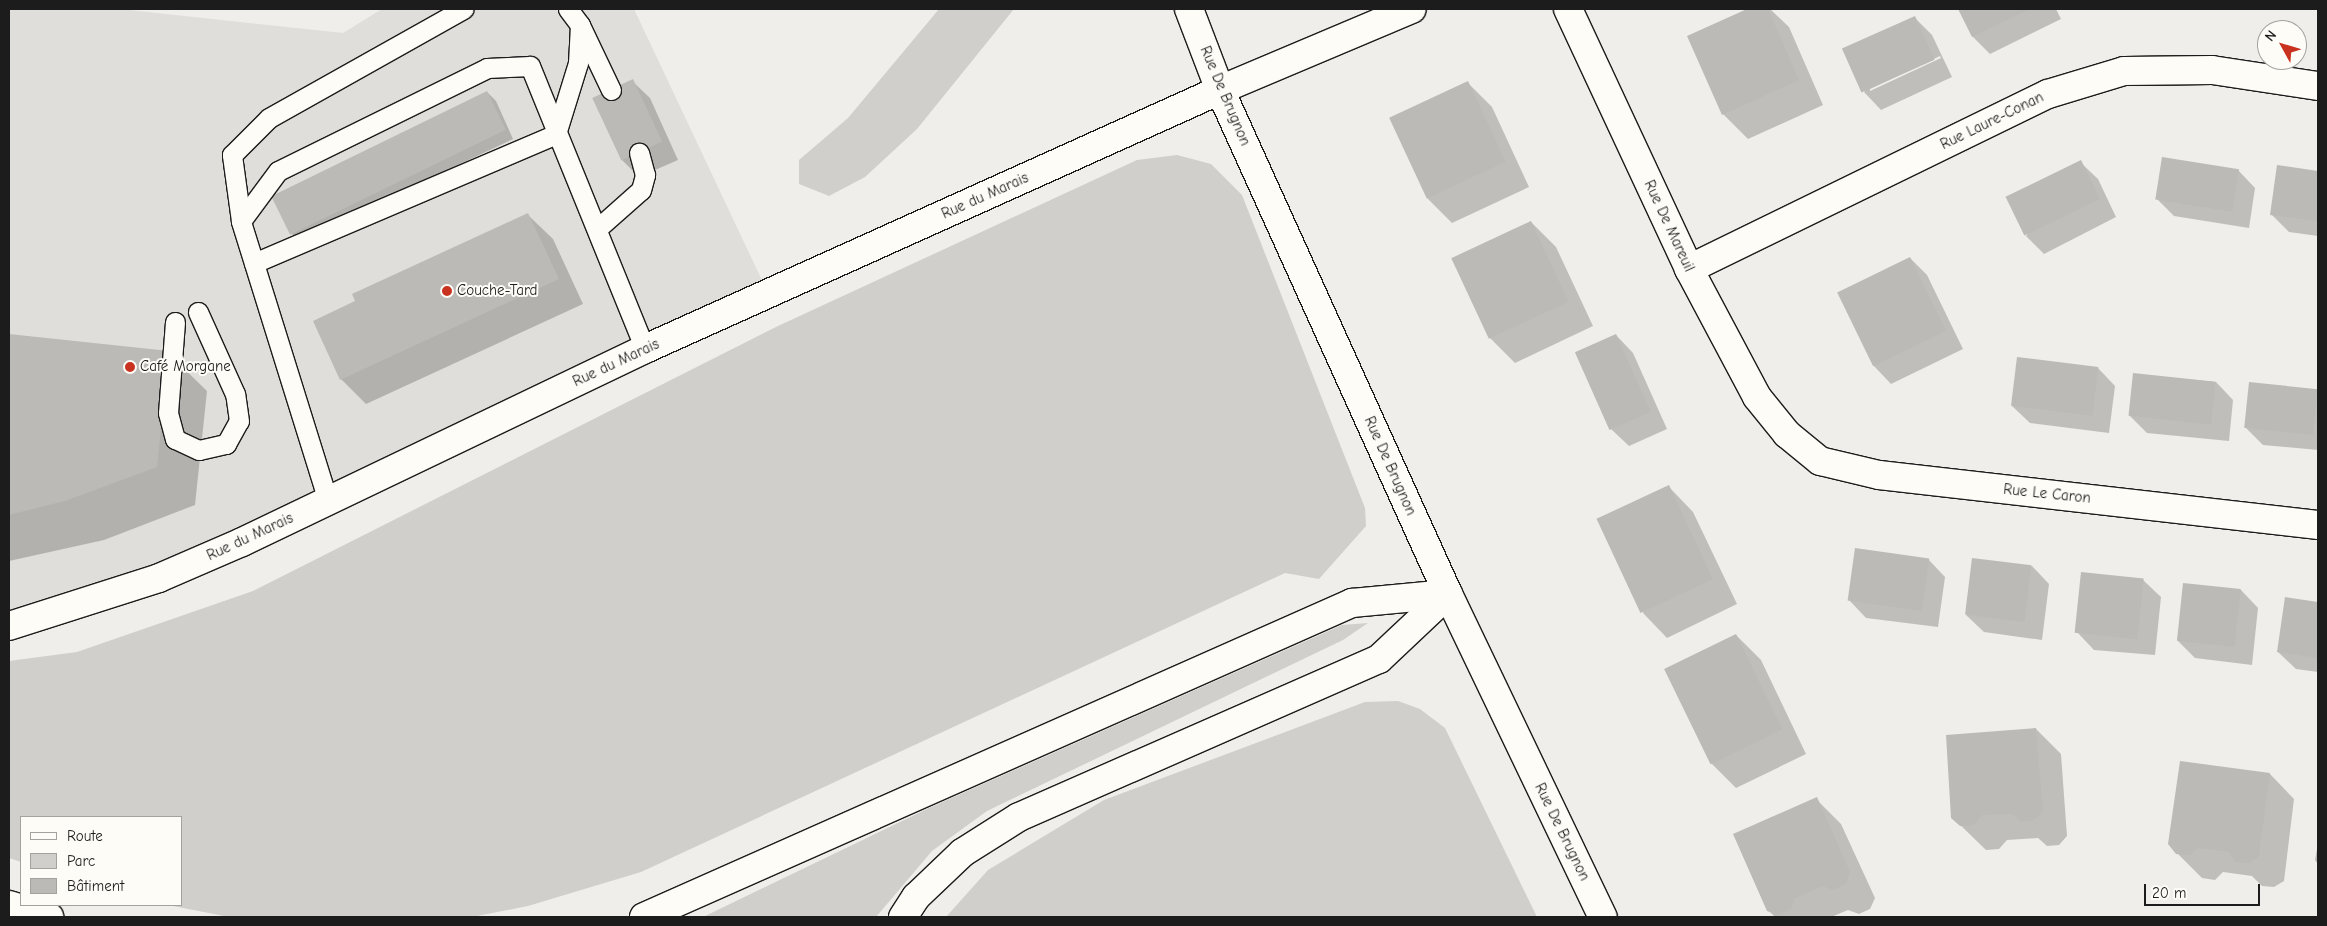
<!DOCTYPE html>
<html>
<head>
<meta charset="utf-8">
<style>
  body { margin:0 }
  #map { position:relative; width:2327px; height:926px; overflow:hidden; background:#f0eeea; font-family:"Comic Neue",sans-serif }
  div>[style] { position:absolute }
  .built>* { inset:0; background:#e0deda }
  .green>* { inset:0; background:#d0cfcc }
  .shadow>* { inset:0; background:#0003 }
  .building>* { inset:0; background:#bbbab6; transform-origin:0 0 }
  .roads { filter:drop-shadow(1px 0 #1c1c1c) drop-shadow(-1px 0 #1c1c1c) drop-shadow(0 1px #1c1c1c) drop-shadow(0 -1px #1c1c1c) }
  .service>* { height:19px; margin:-9.5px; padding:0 9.5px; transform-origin:9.5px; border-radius:9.5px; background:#fdfcf7 }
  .minor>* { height:28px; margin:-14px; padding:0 14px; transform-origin:14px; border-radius:14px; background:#fdfcf7 }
  .tertiary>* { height:28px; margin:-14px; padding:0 14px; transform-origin:14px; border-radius:14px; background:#fdfcf7 }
  .motorway>* { height:28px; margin:-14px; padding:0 14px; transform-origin:14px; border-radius:14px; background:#fdfcf7 }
  .dots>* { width:14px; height:14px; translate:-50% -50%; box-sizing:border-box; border:2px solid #fdfcf7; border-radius:50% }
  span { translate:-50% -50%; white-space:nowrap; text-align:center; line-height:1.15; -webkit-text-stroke:4px #fdfcf7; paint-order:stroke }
  .street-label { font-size:15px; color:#1c1c1c }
  .poi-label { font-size:15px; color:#1c1c1c }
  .left { translate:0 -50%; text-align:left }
  .frame { position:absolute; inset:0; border:10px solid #1c1c1c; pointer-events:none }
  .legend { position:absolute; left:20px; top:816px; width:162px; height:90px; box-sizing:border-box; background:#fdfcf7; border:1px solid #a3a29f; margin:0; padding:6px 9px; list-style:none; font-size:15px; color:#1c1c1c }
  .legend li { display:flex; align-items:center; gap:10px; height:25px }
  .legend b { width:25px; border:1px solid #a3a29f }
  .north { position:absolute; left:2257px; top:20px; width:50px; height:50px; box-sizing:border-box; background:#fdfcf7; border:1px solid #a3a29f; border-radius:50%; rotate:309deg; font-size:14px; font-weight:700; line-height:20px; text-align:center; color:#1c1c1c }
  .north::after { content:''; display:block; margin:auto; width:18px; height:22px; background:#c8321e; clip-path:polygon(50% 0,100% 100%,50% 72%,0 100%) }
  .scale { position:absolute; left:2144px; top:884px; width:116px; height:22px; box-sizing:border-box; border:2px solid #1c1c1c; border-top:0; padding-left:6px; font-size:15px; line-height:18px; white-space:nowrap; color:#1c1c1c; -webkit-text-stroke:4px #fdfcf7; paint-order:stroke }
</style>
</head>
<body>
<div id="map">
  <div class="built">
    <i style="clip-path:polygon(9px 9px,120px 9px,343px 33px,382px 9px,634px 9px,768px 293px,328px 501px,9px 626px)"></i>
  </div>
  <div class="green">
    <i style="clip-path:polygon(939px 9px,1014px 9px,917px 129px,865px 177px,829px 196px,799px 184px,799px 160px,848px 118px)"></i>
    <i style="clip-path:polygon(1177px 155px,1211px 164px,1242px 195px,1365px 508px,1366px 526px,1319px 579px,1285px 573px,641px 872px,528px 906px,472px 917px,229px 917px,168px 905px,181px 905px,181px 817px,21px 817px,21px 862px,9px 858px,9px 661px,77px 652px,253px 591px,778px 326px,1137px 160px)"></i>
    <i style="clip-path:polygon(1368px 623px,1343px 640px,987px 811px,932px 851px,876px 917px,703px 917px,929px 808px,1342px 625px)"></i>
    <i style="clip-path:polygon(1398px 701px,1420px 709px,1445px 728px,1537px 917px,946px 917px,988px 870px,1104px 800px,1365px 702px)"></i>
  </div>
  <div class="shadow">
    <i style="clip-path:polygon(1750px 9px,1770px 9px,1789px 27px,1823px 105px,1748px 139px,1723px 114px,1688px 36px)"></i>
    <i style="clip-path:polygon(1959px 9px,2056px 9px,2061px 19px,1990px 54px,1973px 37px)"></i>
    <i style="clip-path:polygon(evenodd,1914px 17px,1932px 35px,1952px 77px,1881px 110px,1864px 92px,1914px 17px,1940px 56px,1941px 58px,1870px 91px,1870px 89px,1940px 56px)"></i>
    <i style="clip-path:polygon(632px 81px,650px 98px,678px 160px,639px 177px,622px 160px)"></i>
    <i style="clip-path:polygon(1467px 82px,1492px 107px,1529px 187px,1452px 223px,1427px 198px)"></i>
    <i style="clip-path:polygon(487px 92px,496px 101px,513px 139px,298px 240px,289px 231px)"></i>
    <i style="clip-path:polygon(2080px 162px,2098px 179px,2116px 217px,2044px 254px,2026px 236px)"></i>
    <i style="clip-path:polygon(2278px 167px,2318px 172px,2318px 236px,2289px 232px,2271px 214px)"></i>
    <i style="clip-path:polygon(2238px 170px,2255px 188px,2249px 228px,2174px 216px,2157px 199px)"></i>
    <i style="clip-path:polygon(528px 215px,553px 239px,583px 304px,366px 404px,341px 379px)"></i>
    <i style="clip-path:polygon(1531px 222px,1556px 247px,1593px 326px,1515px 363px,1490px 338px,1453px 259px)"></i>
    <i style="clip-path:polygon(1910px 258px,1927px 275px,1963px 349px,1891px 384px,1874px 366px)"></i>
    <i style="clip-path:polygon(9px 335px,168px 353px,207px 391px,195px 505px,104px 540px,9px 561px)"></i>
    <i style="clip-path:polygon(1616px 335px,1633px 353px,1667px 429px,1629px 446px,1611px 429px)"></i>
    <i style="clip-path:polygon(2098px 368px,2115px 386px,2109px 433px,2030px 423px,2012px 406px)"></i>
    <i style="clip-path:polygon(2134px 374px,2216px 382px,2233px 400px,2229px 441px,2147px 433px,2130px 416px)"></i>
    <i style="clip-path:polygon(2250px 384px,2318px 390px,2318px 450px,2263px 445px,2246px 428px)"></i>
    <i style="clip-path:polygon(1669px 487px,1693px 512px,1737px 604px,1667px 638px,1643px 613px)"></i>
    <i style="clip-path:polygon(1928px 559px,1945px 577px,1938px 627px,1866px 618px,1849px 600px)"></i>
    <i style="clip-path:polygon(2032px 566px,2049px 584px,2042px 640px,1984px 632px,1966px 615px)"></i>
    <i style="clip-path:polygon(2143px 580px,2161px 597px,2155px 655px,2094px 650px,2077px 632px)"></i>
    <i style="clip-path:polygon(2184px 584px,2241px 590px,2258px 608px,2252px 665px,2195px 658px,2178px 641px)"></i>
    <i style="clip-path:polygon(2286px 599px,2318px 603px,2318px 672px,2296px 669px,2278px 652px)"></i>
    <i style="clip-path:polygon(1736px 635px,1761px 660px,1806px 754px,1736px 788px,1711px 763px)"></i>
    <i style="clip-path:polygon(2036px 729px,2061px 754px,2067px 836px,2059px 845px,2047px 846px,2038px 838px,2007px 840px,1999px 849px,1986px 850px,1952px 817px)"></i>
    <i style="clip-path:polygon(2270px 774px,2294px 799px,2284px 881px,2274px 887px,2262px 886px,2252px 876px,2223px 872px,2215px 880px,2202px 878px,2177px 853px)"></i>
    <i style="clip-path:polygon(1816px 799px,1841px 824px,1875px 898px,1870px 909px,1859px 914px,1848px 910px,1831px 917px,1775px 917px,1768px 910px)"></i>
  </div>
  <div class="building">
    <i style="clip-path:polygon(1747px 9px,1768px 9px,1799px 80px,1722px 115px,1687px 36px)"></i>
    <i style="clip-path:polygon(1958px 9px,2030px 9px,1972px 37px)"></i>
    <i style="left:1915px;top:16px;width:48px;height:80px;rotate:66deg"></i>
    <i style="left:633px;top:79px;width:69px;height:45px;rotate:65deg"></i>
    <i style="left:1468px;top:81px;width:89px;height:87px;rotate:65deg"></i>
    <i style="left:487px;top:91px;width:43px;height:240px;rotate:64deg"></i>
    <i style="left:2162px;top:157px;width:78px;height:43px;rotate:9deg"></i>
    <i style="left:2081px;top:160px;width:43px;height:84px;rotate:64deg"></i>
    <i style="clip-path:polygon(2277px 165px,2318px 171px,2318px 221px,2270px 215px)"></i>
    <i style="clip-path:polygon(528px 213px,559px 279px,340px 380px,313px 321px,355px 301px,352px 294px)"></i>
    <i style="left:1531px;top:221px;width:89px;height:88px;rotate:65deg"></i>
    <i style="left:1910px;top:257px;width:82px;height:81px;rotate:64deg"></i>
    <i style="clip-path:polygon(9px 334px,169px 351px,157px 467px,65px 501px,9px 515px)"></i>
    <i style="left:1616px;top:334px;width:85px;height:45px;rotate:66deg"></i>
    <i style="left:2017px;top:357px;width:82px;height:49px;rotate:7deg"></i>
    <i style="left:2133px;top:373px;width:83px;height:43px;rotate:6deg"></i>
    <i style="left:2249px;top:382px;width:69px;height:46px;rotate:6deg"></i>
    <i style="left:1669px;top:485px;width:104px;height:80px;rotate:65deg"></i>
    <i style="left:1855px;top:548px;width:75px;height:53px;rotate:8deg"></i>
    <i style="left:1972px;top:558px;width:60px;height:57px;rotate:7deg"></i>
    <i style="left:2081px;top:572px;width:63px;height:61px;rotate:6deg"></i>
    <i style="left:2183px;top:583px;width:58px;height:58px;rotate:6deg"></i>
    <i style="clip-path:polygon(2285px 597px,2318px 602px,2318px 658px,2277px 652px)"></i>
    <i style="left:1736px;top:634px;width:106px;height:80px;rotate:64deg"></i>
    <i style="clip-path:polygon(2036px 728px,2043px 811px,2034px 820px,2021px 822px,2012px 814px,1982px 815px,1974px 825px,1960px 826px,1951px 818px,1946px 735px)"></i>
    <i style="clip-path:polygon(2180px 761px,2270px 773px,2259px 856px,2249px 863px,2235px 862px,2229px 852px,2198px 848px,2190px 855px,2176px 854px,2168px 844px)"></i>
    <i style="clip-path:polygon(1817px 797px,1850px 872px,1846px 884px,1833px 890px,1823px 886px,1795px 898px,1791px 909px,1778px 915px,1767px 911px,1733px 834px)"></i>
    <i style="clip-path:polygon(2317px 849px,2318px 849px,2318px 864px,2315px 860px)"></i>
  </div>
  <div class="roads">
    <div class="service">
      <i style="left:568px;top:9px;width:20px;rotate:53deg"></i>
      <i style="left:580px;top:25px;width:72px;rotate:64.5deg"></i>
      <i style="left:241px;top:221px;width:67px;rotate:-97.8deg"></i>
      <i style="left:232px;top:155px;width:52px;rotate:-45deg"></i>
      <i style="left:269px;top:118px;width:223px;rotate:-29.3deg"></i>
      <i style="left:598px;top:228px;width:57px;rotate:-41.5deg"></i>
      <i style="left:641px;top:190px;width:16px;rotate:-75deg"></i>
      <i style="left:645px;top:175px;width:23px;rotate:-105deg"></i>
      <i style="left:254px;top:263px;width:328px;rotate:-23.1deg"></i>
      <i style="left:556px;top:134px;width:74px;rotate:-72.8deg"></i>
      <i style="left:578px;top:63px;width:38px;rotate:-87deg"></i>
      <i style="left:175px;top:322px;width:91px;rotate:94.4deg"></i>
      <i style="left:168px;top:413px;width:27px;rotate:75deg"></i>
      <i style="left:175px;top:439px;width:26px;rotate:25deg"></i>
      <i style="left:199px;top:450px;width:28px;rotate:-13deg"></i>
      <i style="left:226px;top:444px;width:26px;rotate:-61deg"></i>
      <i style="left:239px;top:421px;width:27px;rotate:-98deg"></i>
      <i style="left:235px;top:394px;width:90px;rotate:-114.3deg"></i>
      <i style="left:328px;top:501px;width:293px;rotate:-107.3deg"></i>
      <i style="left:241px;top:221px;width:62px;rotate:-53.5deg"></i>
      <i style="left:278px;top:171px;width:233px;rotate:-26.2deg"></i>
      <i style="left:487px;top:68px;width:43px;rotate:-2.7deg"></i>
      <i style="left:530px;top:66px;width:305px;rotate:67.9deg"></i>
    </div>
    <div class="minor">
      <i style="left:1189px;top:9px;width:87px;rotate:69.1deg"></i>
      <i style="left:1568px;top:9px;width:287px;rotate:65deg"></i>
      <i style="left:1689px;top:269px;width:145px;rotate:62deg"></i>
      <i style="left:1757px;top:397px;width:48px;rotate:51deg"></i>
      <i style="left:1787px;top:434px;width:43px;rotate:39.3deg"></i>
      <i style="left:1820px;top:461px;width:61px;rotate:13.3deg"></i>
      <i style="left:1879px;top:475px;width:442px;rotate:6.5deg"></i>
      <i style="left:1689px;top:269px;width:399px;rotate:-26deg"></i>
      <i style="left:2048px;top:94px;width:79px;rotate:-16.8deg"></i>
      <i style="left:2124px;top:71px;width:88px;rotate:-0.7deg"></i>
      <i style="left:2212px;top:70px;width:107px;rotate:8.6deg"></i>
    </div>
    <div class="tertiary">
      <i style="left:1220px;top:90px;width:553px;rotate:65.66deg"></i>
      <i style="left:1448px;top:594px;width:358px;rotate:64.4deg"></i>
      <i style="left:9px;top:626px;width:157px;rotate:-17.7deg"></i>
      <i style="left:159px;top:578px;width:90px;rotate:-23.4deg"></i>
      <i style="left:242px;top:542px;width:447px;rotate:-25.6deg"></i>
      <i style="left:645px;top:349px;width:631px;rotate:-24.25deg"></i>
      <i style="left:1220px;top:90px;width:208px;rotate:-22.9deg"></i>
    </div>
    <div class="motorway">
      <i style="left:9px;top:905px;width:42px;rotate:16.7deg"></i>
      <i style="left:644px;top:917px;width:775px;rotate:-23.92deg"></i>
      <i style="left:1352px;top:603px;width:96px;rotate:-5.4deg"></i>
      <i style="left:903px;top:917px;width:24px;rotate:-57deg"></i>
      <i style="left:916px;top:897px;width:64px;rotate:-43.7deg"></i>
      <i style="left:962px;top:853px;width:67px;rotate:-32.3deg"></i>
      <i style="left:1019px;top:817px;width:393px;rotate:-23.7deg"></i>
      <i style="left:1379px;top:659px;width:95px;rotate:-43.3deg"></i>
    </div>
  </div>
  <div class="dots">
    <i style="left:447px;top:291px;background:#c8321e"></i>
    <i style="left:130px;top:367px;background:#c8321e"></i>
  </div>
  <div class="street-label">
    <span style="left:1225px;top:96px;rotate:67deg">Rue De Brugnon</span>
    <span style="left:1992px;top:121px;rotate:-26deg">Rue Laure-Conan</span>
    <span style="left:985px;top:196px;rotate:-24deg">Rue du Marais</span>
    <span style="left:1669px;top:226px;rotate:65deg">Rue De Mareuil</span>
    <span style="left:616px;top:363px;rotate:-25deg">Rue du Marais</span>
    <span style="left:1390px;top:466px;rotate:66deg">Rue De Brugnon</span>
    <span style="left:2047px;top:494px;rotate:6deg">Rue Le Caron</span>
    <span style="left:250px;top:537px;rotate:-25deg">Rue du Marais</span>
    <span style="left:1562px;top:832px;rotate:64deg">Rue De Brugnon</span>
  </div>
  <div class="poi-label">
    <span class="left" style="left:457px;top:291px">Couche-Tard</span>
    <span class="left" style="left:140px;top:367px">Café Morgane</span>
  </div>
  <div class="frame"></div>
  <ul class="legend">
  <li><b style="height:6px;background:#fdfcf7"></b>Route</li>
  <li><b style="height:14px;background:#d0cfcc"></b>Parc</li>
  <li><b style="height:14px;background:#bbbab6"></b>Bâtiment</li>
  </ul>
  <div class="north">N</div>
  <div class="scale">20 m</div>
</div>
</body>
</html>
